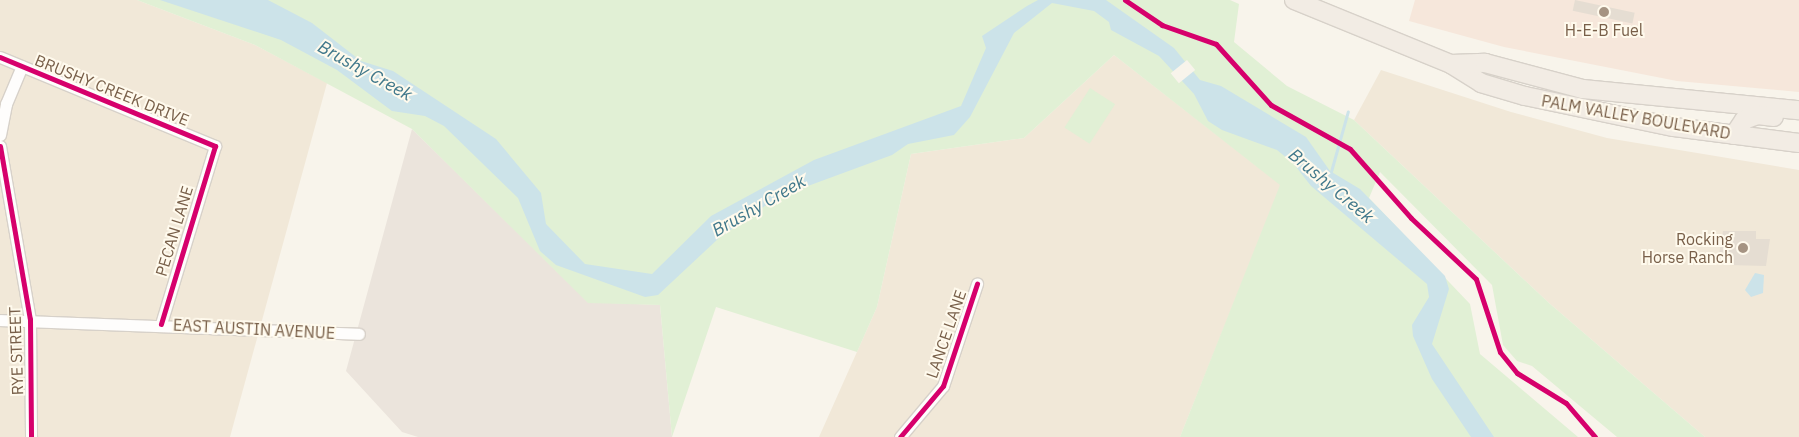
<!DOCTYPE html>
<html>
<head>
<meta charset="utf-8">
<style>
  body { margin:0 }
  #map { position:relative; width:1799px; height:437px; overflow:hidden; background:#f8f4eb; font-family:"IBM Plex Sans",sans-serif }
  div>[style] { position:absolute }
  .residential>* { inset:0; background:#f1e8d8 }
  .commercial>* { inset:0; background:#f6e7db }
  .industrial>* { inset:0; background:#ebe4dc }
  .green>* { inset:0; background:#e1f0d5; transform-origin:0 0 }
  .water>* { inset:0; background:#cce3e9 }
  .pier>* { inset:0; background:#f8f4eb; transform-origin:0 0 }
  .stream>* { height:3px; margin:-1.5px; padding:0 1.5px; transform-origin:1.5px; border-radius:1.5px; background:#cce3e9 }
  .building>* { inset:0; background:#e5ddd2; transform-origin:0 0 }
  .roads { filter:drop-shadow(1px 0 #d7d1c9) drop-shadow(-1px 0 #d7d1c9) drop-shadow(0 1px #d7d1c9) drop-shadow(0 -1px #d7d1c9) }
  .minor>* { height:11px; margin:-5.5px; padding:0 5.5px; transform-origin:5.5px; border-radius:5.5px; background:#fefdfc }
  .trunk>* { height:18px; margin:-9px; padding:0 9px; transform-origin:9px; border-radius:9px; background:#f2ece4 }
  .cycleway>* { height:5px; margin:-2.5px; padding:0 2.5px; transform-origin:2.5px; border-radius:2.5px; background:#d6006c }
  .dots>* { width:14px; height:14px; translate:-50% -50%; box-sizing:border-box; border:2px solid #fffaed; border-radius:50% }
  span { translate:-50% -50%; white-space:nowrap; text-align:center; line-height:1.15; -webkit-text-stroke:4px #fffaed; paint-order:stroke }
  .poi-label { font-size:16px; color:#785f49 }
  .right { translate:-100% -50%; text-align:right }
  .street-label { font-size:16px; color:#785f49 }
  .water-label { font-size:18px; color:#41788b; font-style:italic }
</style>
</head>
<body>
<div id="map">
  <div class="residential">
    <i style="clip-path:polygon(0 0,137px 0,255px 45px,327px 83px,230px 437px,0 437px)"></i>
    <i style="clip-path:polygon(1114px 55px,1281px 185px,1180px 437px,819px 437px,877px 307px,911px 154px,1024px 138px)"></i>
    <i style="clip-path:polygon(1381px 70px,1511px 112px,1607px 138px,1799px 170px,1799px 437px,1705px 437px,1549px 303px,1354px 120px)"></i>
  </div>
  <div class="commercial">
    <i style="clip-path:polygon(1415px 0,1799px 0,1799px 92px,1677px 81px,1504px 47px,1409px 21px)"></i>
  </div>
  <div class="industrial">
    <i style="clip-path:polygon(412px 129px,588px 302px,660px 305px,672px 437px,418px 437px,402px 432px,346px 371px)"></i>
  </div>
  <div class="green">
    <i style="clip-path:polygon(137px 0,1230px 0,1239px 4px,1234px 42px,1287px 86px,1354px 120px,1549px 303px,1705px 437px,1617px 437px,1532px 366px,1517px 361px,1503px 345px,1492px 285px,1380px 172px,1369px 198px,1470px 304px,1480px 354px,1578px 437px,1180px 437px,1280px 185px,1114px 55px,1024px 138px,911px 154px,877px 307px,857px 352px,716px 307px,672px 437px,660px 305px,588px 303px,412px 129px,255px 45px)"></i>
    <i style="left:1090px;top:88px;width:30px;height:47px;rotate:33deg"></i>
  </div>
  <div class="water">
    <i style="clip-path:polygon(160px 0,268px 0,312px 23px,361px 61px,393px 71px,496px 139px,541px 193px,546px 224px,585px 264px,652px 274px,711px 216px,814px 160px,961px 106px,986px 48px,982px 36px,1027px 6px,1038px 0,1106px 0,1174px 48px,1200px 80px,1221px 86px,1306px 137px,1330px 171px,1360px 189px,1445px 276px,1449px 289px,1432px 344px,1494px 437px,1471px 437px,1432px 379px,1413px 336px,1412px 325px,1429px 297px,1427px 284px,1311px 186px,1293px 163px,1277px 150px,1222px 130px,1208px 121px,1194px 94px,1159px 56px,1111px 30px,1109px 22px,1094px 11px,1052px 3px,1014px 33px,970px 117px,954px 135px,908px 144px,892px 155px,778px 197px,719px 238px,658px 295px,645px 297px,556px 265px,540px 251px,518px 198px,444px 126px,425px 116px,392px 111px,337px 70px,281px 40px)"></i>
    <i style="clip-path:polygon(1755px 273px,1764px 275px,1763px 293px,1751px 297px,1745px 290px)"></i>
  </div>
  <div class="pier">
    <i style="left:1187px;top:60px;width:13px;height:21px;rotate:51deg"></i>
  </div>
  <div class="stream">
    <i style="left:1330px;top:175px;width:66px;rotate:-74.3deg"></i>
  </div>
  <div class="building">
    <i style="left:1575px;top:0;width:61px;height:11px;rotate:12deg"></i>
    <i style="clip-path:polygon(1723px 231px,1756px 231px,1756px 239px,1770px 239px,1766px 266px,1728px 265px,1728px 254px,1719px 254px)"></i>
  </div>
  <div class="roads">
    <div class="minor">
      <i style="left:0;top:57px;width:233px;rotate:22.5deg"></i>
      <i style="left:215px;top:146px;width:186px;rotate:106.9deg"></i>
      <i style="left:0;top:135px;width:32px;rotate:-79deg"></i>
      <i style="left:6px;top:104px;width:41px;rotate:-67.2deg"></i>
      <i style="left:0;top:146px;width:176px;rotate:80.2deg"></i>
      <i style="left:30px;top:319px;width:118px;rotate:89.5deg"></i>
      <i style="left:0;top:320px;width:359px;rotate:2.2deg"></i>
      <i style="left:900px;top:437px;width:67px;rotate:-49.9deg"></i>
      <i style="left:943px;top:386px;width:108px;rotate:-71.6deg"></i>
    </div>
    <div class="trunk">
      <i style="left:1294px;top:0;width:170px;rotate:22.2deg"></i>
      <i style="left:1451px;top:64px;width:36px;rotate:32deg"></i>
      <i style="left:1481px;top:83px;width:46px;rotate:16.5deg"></i>
      <i style="left:1525px;top:96px;width:152px;rotate:11.8deg"></i>
      <i style="left:1674px;top:127px;width:126px;rotate:7.3deg"></i>
      <i style="left:1451px;top:64px;width:34px;rotate:-2deg"></i>
      <i style="left:1485px;top:63px;width:101px;rotate:14.9deg"></i>
      <i style="left:1583px;top:89px;width:217px;rotate:5.6deg"></i>
      <i style="left:1734px;top:135px;width:18px;rotate:-56deg"></i>
      <i style="left:1744px;top:120px;width:15px;rotate:-20deg"></i>
      <i style="left:1758px;top:115px;width:16px;rotate:7deg"></i>
    </div>
  </div>
  <div class="cycleway">
    <i style="left:1125px;top:0;width:45px;rotate:34deg"></i>
    <i style="left:1162px;top:25px;width:57px;rotate:19.4deg"></i>
    <i style="left:1216px;top:44px;width:82px;rotate:48deg"></i>
    <i style="left:1271px;top:105px;width:90px;rotate:29.1deg"></i>
    <i style="left:1350px;top:149px;width:92px;rotate:48.5deg"></i>
    <i style="left:1411px;top:218px;width:89px;rotate:43.2deg"></i>
    <i style="left:1476px;top:279px;width:77px;rotate:71.8deg"></i>
    <i style="left:1500px;top:352px;width:27px;rotate:51deg"></i>
    <i style="left:1517px;top:373px;width:57px;rotate:31.5deg"></i>
    <i style="left:1566px;top:403px;width:45px;rotate:49.5deg"></i>
    <i style="left:0;top:57px;width:233px;rotate:22.5deg"></i>
    <i style="left:215px;top:146px;width:186px;rotate:106.9deg"></i>
    <i style="left:0;top:146px;width:176px;rotate:80.2deg"></i>
    <i style="left:30px;top:319px;width:118px;rotate:89.5deg"></i>
    <i style="left:900px;top:437px;width:67px;rotate:-49.9deg"></i>
    <i style="left:943px;top:386px;width:108px;rotate:-71.6deg"></i>
  </div>
  <div class="dots">
    <i style="left:1604px;top:12px;background:#a59382"></i>
    <i style="left:1743px;top:248px;background:#a59382"></i>
  </div>
  <div class="poi-label">
    <span style="left:1604px;top:30px">H-E-B Fuel</span>
    <span class="right" style="left:1733px;top:248px">Rocking<br>Horse Ranch</span>
  </div>
  <div class="street-label">
    <span style="left:112px;top:90px;rotate:22deg">BRUSHY CREEK DRIVE</span>
    <span style="left:1636px;top:117px;rotate:10deg">PALM VALLEY BOULEVARD</span>
    <span style="left:174px;top:231px;rotate:-73deg">PECAN LANE</span>
    <span style="left:254px;top:329px;rotate:3deg">EAST AUSTIN AVENUE</span>
    <span style="left:946px;top:334px;rotate:-71deg">LANCE LANE</span>
    <span style="left:16px;top:351px;rotate:-92deg">RYE STREET</span>
  </div>
  <div class="water-label">
    <span style="left:365px;top:71px;rotate:29deg">Brushy Creek</span>
    <span style="left:1331px;top:186px;rotate:40deg">Brushy Creek</span>
    <span style="left:759px;top:206px;rotate:-30deg">Brushy Creek</span>
  </div>
</div>
</body>
</html>
